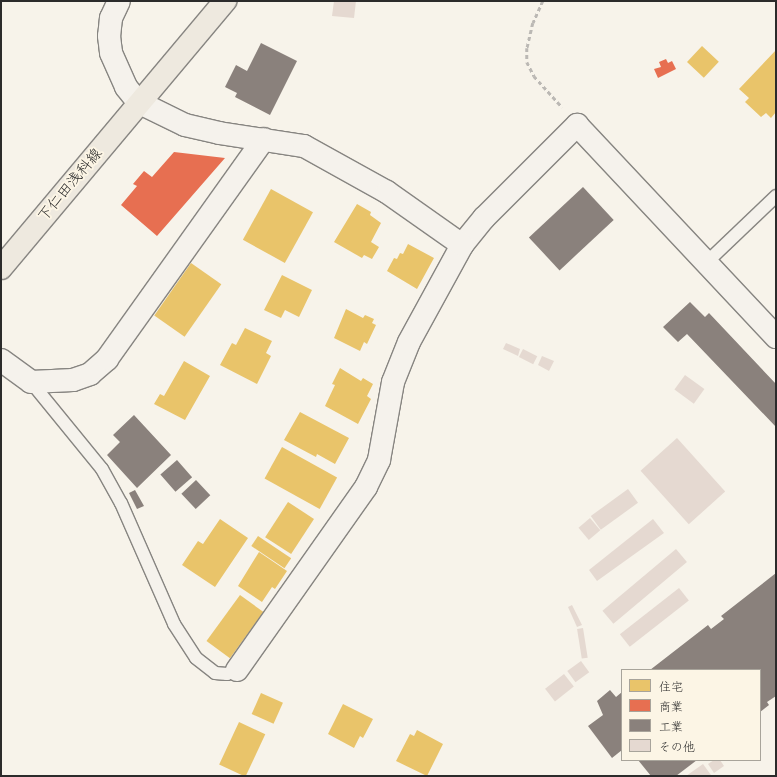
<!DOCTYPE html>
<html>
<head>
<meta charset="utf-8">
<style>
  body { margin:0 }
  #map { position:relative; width:777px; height:777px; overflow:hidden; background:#f7f3ea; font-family:Itim,"Klee One",sans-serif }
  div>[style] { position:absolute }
  .homes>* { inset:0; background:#e9c46a; transform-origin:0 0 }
  .shops>* { inset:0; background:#e76f51 }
  .industry>* { inset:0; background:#8a817c; transform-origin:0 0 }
  .building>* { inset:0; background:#e5d9d1; transform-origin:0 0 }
  .path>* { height:2.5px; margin-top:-1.25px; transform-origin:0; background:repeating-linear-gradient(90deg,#bbb8b4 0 4px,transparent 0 7px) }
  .roads { filter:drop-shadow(1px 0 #878581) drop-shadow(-1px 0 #878581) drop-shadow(0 1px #878581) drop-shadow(0 -1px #878581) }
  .service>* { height:12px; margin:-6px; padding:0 6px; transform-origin:6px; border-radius:6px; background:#f5f2ec }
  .minor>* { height:22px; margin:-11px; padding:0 11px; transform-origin:11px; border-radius:11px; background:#f5f2ec }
  .tertiary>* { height:22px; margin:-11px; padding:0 11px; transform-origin:11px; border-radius:11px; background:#f5f2ec }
  .primary>* { height:22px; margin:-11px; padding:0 11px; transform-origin:11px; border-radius:11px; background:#eee9df }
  span { translate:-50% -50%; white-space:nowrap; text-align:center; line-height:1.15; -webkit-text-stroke:4px #fcf5e5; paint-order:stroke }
  .street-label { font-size:15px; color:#2b2b2b }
  .frame { position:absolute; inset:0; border:2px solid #2b2b2b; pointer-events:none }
  .legend { position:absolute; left:621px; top:669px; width:140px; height:92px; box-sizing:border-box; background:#fcf5e5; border:1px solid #a8a49b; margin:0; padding:5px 7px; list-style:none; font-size:12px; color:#2b2b2b }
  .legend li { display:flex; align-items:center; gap:8px; height:20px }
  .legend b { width:20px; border:1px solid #a8a49b }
</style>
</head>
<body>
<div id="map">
  <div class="homes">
    <i style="left:702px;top:46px;width:23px;height:22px;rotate:43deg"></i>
    <i style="clip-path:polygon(776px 50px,776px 112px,771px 118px,766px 113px,761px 117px,745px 102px,749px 98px,739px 89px)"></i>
    <i style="left:271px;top:189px;width:48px;height:58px;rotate:29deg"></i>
    <i style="clip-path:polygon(357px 204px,371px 212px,370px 215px,381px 223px,371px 242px,379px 247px,372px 259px,364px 255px,362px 258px,334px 242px)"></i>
    <i style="clip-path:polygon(408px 244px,434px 258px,417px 289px,387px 271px,394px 258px,397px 259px,400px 253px,403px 254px)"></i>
    <i style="left:191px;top:263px;width:37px;height:64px;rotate:35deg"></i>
    <i style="clip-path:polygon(282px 275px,312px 290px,299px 317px,285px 310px,281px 318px,264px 310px)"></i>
    <i style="clip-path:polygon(346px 309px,363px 318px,365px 315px,374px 319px,372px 323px,376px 325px,367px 344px,364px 342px,360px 351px,334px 338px)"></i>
    <i style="clip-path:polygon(245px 328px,272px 341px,266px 353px,271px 356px,257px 384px,220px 365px,232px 343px,236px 345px)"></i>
    <i style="clip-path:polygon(184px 361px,210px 376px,185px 420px,154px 404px,160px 394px,164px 396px)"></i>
    <i style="clip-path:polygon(340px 368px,361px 381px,363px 378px,373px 384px,367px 396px,371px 399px,358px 424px,325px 406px,335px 385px,332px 384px)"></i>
    <i style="clip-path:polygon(300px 412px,349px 438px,335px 464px,317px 454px,316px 457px,284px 440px)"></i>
    <i style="left:282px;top:447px;width:63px;height:36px;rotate:29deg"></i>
    <i style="left:288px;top:502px;width:31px;height:42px;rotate:33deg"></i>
    <i style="clip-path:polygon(220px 519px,248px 538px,215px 587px,182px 565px,198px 541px,203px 544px)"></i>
    <i style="left:258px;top:536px;width:40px;height:12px;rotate:34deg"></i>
    <i style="clip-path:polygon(259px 552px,287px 571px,275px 589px,272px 587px,262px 602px,238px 586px)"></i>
    <i style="left:240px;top:595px;width:29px;height:57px;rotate:36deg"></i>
    <i style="left:261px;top:693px;width:24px;height:23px;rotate:24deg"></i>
    <i style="clip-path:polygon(343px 704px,373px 719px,363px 738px,360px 736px,354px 748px,328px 734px)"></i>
    <i style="left:239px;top:722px;width:29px;height:47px;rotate:25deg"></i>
    <i style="clip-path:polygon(417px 730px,443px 744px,427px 776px,396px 761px,410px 734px,414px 736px)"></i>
  </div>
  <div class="shops">
    <i style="clip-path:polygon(666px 59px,668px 63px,672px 61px,676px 69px,658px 78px,654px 69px,661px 67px,659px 62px)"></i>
    <i style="clip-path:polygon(174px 152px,225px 158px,157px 236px,121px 205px,137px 186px,133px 184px,144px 171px,152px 177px)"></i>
  </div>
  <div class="industry">
    <i style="clip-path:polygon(261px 43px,297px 61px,270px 115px,235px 97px,237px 93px,225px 87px,236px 65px,247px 71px)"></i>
    <i style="left:583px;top:187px;width:45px;height:74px;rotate:47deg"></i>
    <i style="clip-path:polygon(690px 302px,705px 317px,709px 313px,776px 384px,776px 427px,687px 334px,678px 342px,663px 327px)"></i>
    <i style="clip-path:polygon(134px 415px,171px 455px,137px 488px,107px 455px,120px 442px,113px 435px)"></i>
    <i style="left:177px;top:460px;width:23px;height:22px;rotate:49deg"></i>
    <i style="left:196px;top:480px;width:21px;height:20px;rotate:47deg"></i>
    <i style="clip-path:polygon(135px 490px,144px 506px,137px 509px,129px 493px)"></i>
    <i style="clip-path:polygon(776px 573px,776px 696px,767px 702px,769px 705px,760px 712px,760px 670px,650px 670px,708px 625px,711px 629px,724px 619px,721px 616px)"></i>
    <i style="clip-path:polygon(610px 690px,616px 697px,622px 692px,622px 750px,612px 758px,588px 726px,603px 715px,597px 701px)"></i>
    <i style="clip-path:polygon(638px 760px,697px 760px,676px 776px,651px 776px)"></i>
  </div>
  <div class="building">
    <i style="clip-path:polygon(334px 1px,356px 1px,354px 18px,332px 16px)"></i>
    <i style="clip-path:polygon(506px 343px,520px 349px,518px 356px,503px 349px)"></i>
    <i style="left:523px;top:349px;width:16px;height:9px;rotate:27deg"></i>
    <i style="clip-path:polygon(542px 356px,554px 361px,549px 371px,538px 365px)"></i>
    <i style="left:685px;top:375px;width:24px;height:18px;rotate:36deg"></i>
    <i style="left:677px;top:438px;width:72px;height:49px;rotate:48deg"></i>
    <i style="left:628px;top:489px;width:17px;height:46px;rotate:54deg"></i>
    <i style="left:590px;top:518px;width:16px;height:15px;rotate:50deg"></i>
    <i style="clip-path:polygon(653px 519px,664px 533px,597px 581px,589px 570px)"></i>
    <i style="left:676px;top:549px;width:17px;height:96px;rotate:50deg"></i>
    <i style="left:679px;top:588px;width:16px;height:75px;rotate:52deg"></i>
    <i style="clip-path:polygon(572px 605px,582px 625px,577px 627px,568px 607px)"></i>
    <i style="left:583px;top:628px;width:30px;height:6px;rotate:81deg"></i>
    <i style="left:581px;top:661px;width:14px;height:17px;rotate:54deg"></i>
    <i style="left:564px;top:674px;width:16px;height:24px;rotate:52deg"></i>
    <i style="clip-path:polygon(714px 760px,720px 760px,724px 766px,714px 773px,708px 764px)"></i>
    <i style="clip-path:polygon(703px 764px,711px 775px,686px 776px)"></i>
  </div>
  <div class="path">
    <i style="left:543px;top:1px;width:24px;rotate:114deg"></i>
    <i style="left:533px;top:23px;width:26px;rotate:103deg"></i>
    <i style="left:527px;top:48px;width:14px;rotate:90deg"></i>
    <i style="left:527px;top:62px;width:16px;rotate:63deg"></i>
    <i style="left:534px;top:76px;width:42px;rotate:47.9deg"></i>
  </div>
  <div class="roads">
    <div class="service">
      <i style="left:706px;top:263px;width:97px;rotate:-43.7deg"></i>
      <i style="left:31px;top:382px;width:112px;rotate:50.8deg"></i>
      <i style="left:102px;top:469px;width:39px;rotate:61deg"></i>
      <i style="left:121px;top:503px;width:132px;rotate:66.3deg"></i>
      <i style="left:174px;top:624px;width:40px;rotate:57.1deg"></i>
      <i style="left:196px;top:658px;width:24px;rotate:38deg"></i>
      <i style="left:215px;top:673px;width:12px;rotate:5deg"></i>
      <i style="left:227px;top:674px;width:11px;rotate:-22deg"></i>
    </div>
    <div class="minor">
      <i style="left:1px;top:360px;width:37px;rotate:36deg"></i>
      <i style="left:31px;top:382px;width:42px;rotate:-2.7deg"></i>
      <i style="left:73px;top:380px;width:18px;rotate:-19deg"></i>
      <i style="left:90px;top:374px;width:23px;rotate:-41deg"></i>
      <i style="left:107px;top:359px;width:270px;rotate:-54.5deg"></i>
      <i style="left:237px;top:670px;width:224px;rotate:-54.8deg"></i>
      <i style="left:366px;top:487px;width:30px;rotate:-64deg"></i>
      <i style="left:379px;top:460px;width:79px;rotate:-79.8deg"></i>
      <i style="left:393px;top:382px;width:43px;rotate:-68.2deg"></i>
      <i style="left:409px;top:342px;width:111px;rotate:-61.3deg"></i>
      <i style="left:462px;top:245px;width:35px;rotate:-51deg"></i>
      <i style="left:484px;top:218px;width:132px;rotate:-45deg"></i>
      <i style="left:577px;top:125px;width:291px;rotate:46.8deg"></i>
    </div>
    <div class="tertiary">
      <i style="left:119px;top:1px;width:19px;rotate:115deg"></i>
      <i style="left:111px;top:18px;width:18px;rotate:96deg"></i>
      <i style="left:109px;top:36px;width:17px;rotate:83deg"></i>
      <i style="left:111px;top:53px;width:37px;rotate:66deg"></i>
      <i style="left:126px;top:87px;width:19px;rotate:51deg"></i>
      <i style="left:138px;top:102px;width:52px;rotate:26.1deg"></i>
      <i style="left:185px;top:125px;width:35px;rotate:13deg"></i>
      <i style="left:219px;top:133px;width:86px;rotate:8.7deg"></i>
      <i style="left:304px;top:146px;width:95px;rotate:29deg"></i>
      <i style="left:387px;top:192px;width:92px;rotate:35.2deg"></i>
    </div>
    <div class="primary">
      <i style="left:1px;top:268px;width:349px;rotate:-50deg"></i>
    </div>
  </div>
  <div class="street-label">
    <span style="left:70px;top:185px;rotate:-50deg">下仁田浅科線</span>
  </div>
  <div class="frame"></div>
  <ul class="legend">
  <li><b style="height:11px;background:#e9c46a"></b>住宅</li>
  <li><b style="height:11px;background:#e76f51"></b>商業</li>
  <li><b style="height:11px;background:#8a817c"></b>工業</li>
  <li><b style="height:11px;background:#e5d9d1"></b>その他</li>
  </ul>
</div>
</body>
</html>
